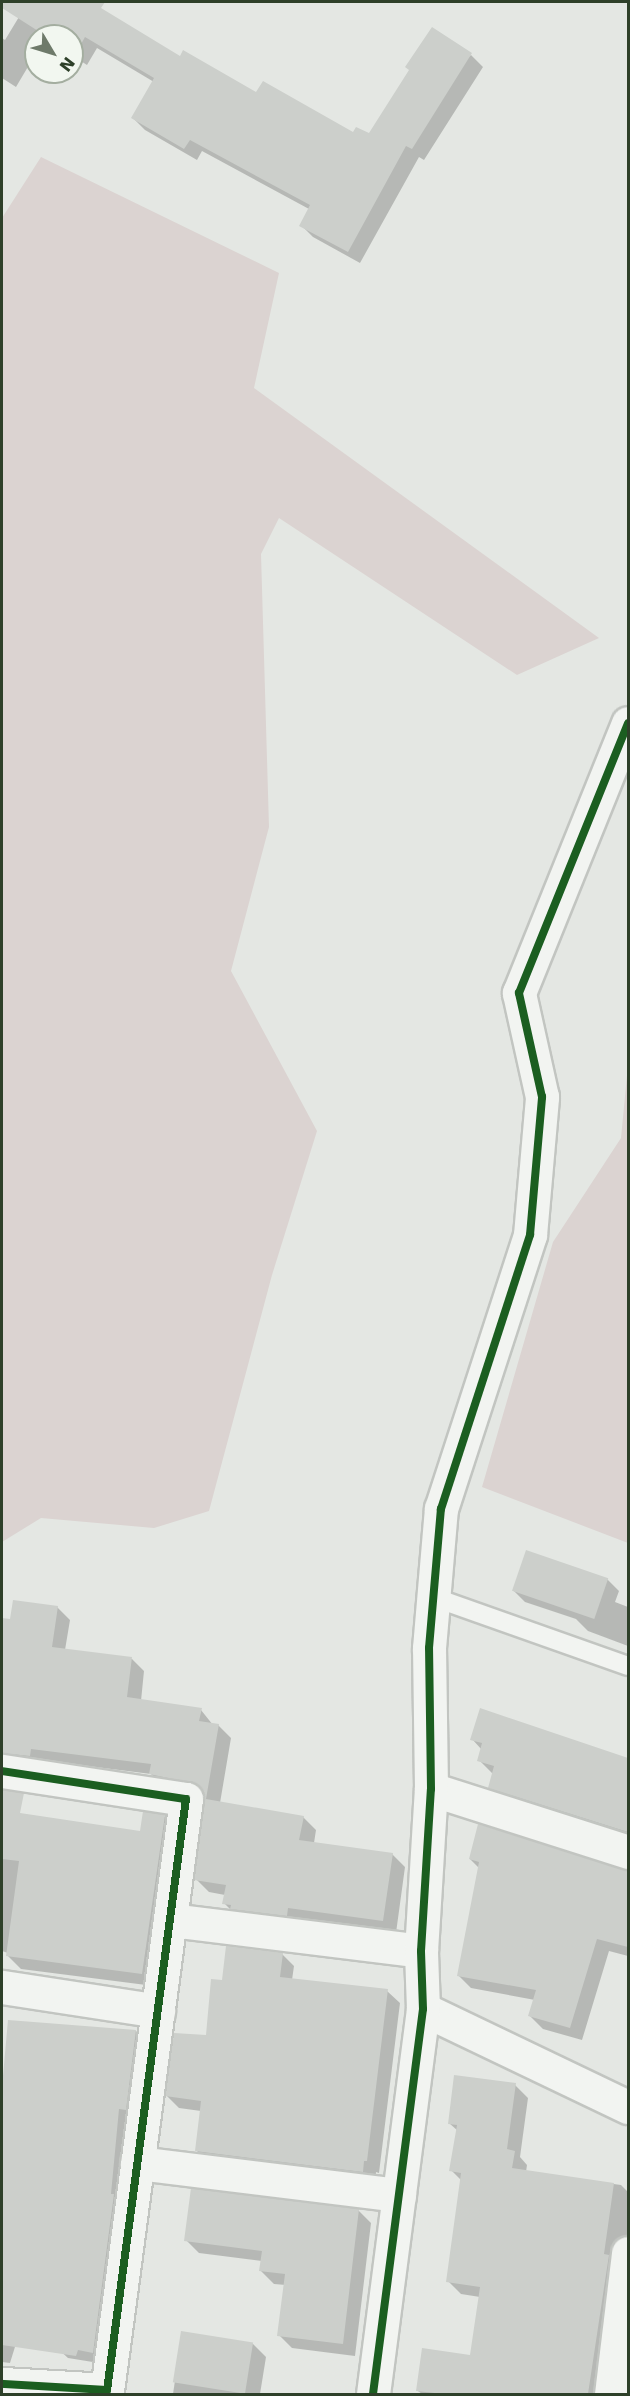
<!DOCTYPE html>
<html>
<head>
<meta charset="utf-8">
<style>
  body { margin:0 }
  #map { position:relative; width:630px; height:2396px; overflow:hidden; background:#e4e7e3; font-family:"DejaVu Sans",sans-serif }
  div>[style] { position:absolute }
  .green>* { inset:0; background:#dbd3d1 }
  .shadow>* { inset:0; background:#0003 }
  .building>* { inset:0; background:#cccfcb; transform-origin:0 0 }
  .roads { filter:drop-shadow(2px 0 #c2c5c1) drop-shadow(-2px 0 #c2c5c1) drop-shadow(0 2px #c2c5c1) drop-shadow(0 -2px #c2c5c1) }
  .service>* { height:18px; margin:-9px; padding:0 9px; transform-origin:9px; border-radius:9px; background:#f2f4f1 }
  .minor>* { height:33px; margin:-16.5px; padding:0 16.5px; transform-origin:16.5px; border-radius:16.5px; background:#f2f4f1 }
  .cycleway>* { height:8px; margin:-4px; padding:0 4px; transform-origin:4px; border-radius:4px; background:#1b5e20 }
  span { translate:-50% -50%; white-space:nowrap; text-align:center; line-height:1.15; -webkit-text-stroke:4.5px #f2f7f0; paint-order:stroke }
  .frame { position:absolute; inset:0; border:3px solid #2e4029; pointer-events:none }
  .north { position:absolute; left:24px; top:24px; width:60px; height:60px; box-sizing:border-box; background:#f2f7f0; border:2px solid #a4aea0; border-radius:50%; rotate:128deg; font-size:16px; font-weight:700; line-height:24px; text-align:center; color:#2e4029 }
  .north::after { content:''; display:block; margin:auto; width:21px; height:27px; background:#6e7a6a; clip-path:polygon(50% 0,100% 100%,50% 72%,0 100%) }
</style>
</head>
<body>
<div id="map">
  <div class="green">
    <i style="clip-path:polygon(41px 157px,279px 273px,254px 388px,599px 638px,517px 675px,279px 518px,261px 554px,269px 827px,231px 971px,317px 1131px,272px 1275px,209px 1511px,154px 1528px,41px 1518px,2px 1542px,2px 218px)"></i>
    <i style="clip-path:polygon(628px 1065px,628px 1543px,482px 1487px,553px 1242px,621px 1138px)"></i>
  </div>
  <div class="shadow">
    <i style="clip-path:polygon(28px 2px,87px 2px,180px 58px,257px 94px,354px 134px,369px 135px,471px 55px,483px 67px,424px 160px,419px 157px,360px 263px,313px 237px,301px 225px,309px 209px,202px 151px,197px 160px,145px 130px,133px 118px,154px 82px,97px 48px,87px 65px,76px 58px,72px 65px,72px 36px,36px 36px,36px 63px,32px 60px,16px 87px,2px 78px,2px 38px,5px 40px)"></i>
    <i style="clip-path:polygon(52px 72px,68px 72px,64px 79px)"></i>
    <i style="clip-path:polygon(607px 1579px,619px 1591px,615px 1602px,628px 1607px,628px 1646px,588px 1631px,576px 1619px,525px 1602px,514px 1591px)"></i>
    <i style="clip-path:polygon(57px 1607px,70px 1620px,65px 1650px,132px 1659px,144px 1671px,141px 1701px,201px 1710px,213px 1725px,218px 1725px,231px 1738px,220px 1803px,303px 1817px,316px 1830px,314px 1843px,392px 1854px,405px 1867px,396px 1933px,237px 1916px,224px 1903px,225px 1895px,209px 1892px,196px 1879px,205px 1795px,164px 1787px,151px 1774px,17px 1757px,4px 1744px,5px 1739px,2px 1738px,2px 1619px,11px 1621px)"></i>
    <i style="clip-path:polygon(481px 1710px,628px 1759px,628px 1840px,503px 1800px,490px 1787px,493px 1774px,479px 1760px,482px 1750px,472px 1739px)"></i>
    <i style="clip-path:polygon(2px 1811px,141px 1832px,164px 1816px,177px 1829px,154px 1986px,21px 1969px,8px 1956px,8px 1953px,2px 1951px)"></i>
    <i style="clip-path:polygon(470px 1859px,628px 1872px,628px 1956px,609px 1951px,582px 2040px,543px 2029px,530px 2016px,535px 2000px,471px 1988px,458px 1975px,479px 1868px)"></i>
    <i style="clip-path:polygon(282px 1954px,294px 1966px,292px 1980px,387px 1991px,400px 2003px,379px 2173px,376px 2172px,375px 2183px,209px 2163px,197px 2151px,201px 2111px,179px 2108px,167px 2096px,207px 2037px,223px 1982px)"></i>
    <i style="clip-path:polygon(9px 2022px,136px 2031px,148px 2044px,105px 2364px,68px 2358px,55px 2346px,63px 2192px,10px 2363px,2px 2362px,2px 2102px)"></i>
    <i style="clip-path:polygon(515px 2085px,528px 2098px,520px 2157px,527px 2165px,526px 2172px,621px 2185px,628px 2192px,628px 2233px,602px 2394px,422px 2394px,418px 2391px,472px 2357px,480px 2297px,461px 2294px,448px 2281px,462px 2181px,451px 2170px,458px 2131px,449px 2123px)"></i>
    <i style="clip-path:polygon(358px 2210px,371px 2223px,355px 2356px,292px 2348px,279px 2335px,286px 2285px,274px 2284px,261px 2271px,262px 2261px,199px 2253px,186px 2240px)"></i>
    <i style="clip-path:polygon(182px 2333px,253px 2344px,266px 2357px,260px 2394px,173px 2394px)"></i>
  </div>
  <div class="building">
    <i style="clip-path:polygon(2px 2px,105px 2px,101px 8px,180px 56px,183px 50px,256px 92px,263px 81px,353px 132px,356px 127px,369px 133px,409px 70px,405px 67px,432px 27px,472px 53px,412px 149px,406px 146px,348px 252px,299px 226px,310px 205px,190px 140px,184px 149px,131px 118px,154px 78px,85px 37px,75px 55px,72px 53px,72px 36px,46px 36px,2px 8px)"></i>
    <i style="left:526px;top:1550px;width:87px;height:43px;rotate:19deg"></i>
    <i style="clip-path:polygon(13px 1600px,58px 1606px,52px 1647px,132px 1657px,127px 1697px,202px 1708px,199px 1721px,219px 1724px,206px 1799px,304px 1816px,299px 1840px,393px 1853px,383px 1921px,288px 1908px,287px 1916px,230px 1909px,231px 1905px,222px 1904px,226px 1885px,194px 1880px,205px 1801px,203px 1791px,197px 1784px,149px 1774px,151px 1764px,31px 1749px,30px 1756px,2px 1753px,2px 1618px,10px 1619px)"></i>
    <i style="clip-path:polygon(480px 1708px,628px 1758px,628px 1832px,488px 1788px,494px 1766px,477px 1761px,482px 1743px,470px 1740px)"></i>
    <i style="clip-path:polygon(2px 1790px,24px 1793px,20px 1813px,140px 1831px,143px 1811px,165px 1815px,142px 1974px,6px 1956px,19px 1861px,2px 1859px)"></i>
    <i style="clip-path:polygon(478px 1824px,628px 1870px,628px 1947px,597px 1939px,570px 2028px,528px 2016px,536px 1990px,457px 1976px,479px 1862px,469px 1859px)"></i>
    <i style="clip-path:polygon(226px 1946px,283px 1953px,280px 1977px,388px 1989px,367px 2161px,364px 2161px,363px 2172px,195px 2151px,201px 2101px,165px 2096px,174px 2033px,206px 2035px,211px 1979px,222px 1980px)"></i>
    <i style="clip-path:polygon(8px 2020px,136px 2030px,126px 2110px,119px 2109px,111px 2194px,114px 2194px,93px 2353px,78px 2350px,76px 2356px,2px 2345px,2px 2087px)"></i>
    <i style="clip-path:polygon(454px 2075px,516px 2083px,507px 2149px,515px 2151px,512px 2168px,614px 2183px,604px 2254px,609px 2255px,607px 2268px,588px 2394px,444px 2394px,416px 2391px,422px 2348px,470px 2355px,480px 2287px,446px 2282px,461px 2173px,449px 2171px,457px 2125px,448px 2124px)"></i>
    <i style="clip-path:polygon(191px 2188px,359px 2209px,343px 2344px,277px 2336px,285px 2274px,259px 2271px,262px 2251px,184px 2241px)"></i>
    <i style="left:181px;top:2331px;width:73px;height:52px;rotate:9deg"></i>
  </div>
  <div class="roads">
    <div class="service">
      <i style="left:433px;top:1597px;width:207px;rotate:19.5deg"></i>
    </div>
    <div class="minor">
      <i style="left:2px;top:1771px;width:186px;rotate:8.7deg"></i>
      <i style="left:186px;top:1799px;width:596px;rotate:97.61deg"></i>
      <i style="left:107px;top:2390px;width:105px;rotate:-176.7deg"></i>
      <i style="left:431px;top:1789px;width:207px;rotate:17.7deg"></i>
      <i style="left:170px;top:1920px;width:253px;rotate:7deg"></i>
      <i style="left:2px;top:1987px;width:158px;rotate:8.7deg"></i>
      <i style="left:423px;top:2009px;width:227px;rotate:25.6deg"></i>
      <i style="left:137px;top:2163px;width:264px;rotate:7deg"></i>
      <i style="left:373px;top:2394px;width:388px;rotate:-82.6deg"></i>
      <i style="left:423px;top:2009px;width:58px;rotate:-92deg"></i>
      <i style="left:421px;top:1951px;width:162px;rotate:-86.5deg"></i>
      <i style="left:431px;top:1789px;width:141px;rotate:-90.8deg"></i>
      <i style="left:429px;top:1648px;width:140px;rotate:-85.1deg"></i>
      <i style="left:441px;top:1509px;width:288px;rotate:-72deg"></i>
      <i style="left:530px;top:1235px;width:139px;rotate:-85deg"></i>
      <i style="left:542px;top:1097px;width:107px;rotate:-102.5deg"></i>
      <i style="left:519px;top:993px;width:291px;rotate:-68deg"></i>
      <i style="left:611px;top:2394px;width:142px;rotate:-83.1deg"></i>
    </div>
  </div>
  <div class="cycleway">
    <i style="left:2px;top:1771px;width:186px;rotate:8.7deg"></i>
    <i style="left:186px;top:1799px;width:596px;rotate:97.61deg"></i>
    <i style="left:107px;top:2390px;width:105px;rotate:-176.7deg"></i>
    <i style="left:373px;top:2394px;width:388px;rotate:-82.6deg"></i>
    <i style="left:423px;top:2009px;width:58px;rotate:-92deg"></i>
    <i style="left:421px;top:1951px;width:162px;rotate:-86.5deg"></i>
    <i style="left:431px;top:1789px;width:141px;rotate:-90.8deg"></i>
    <i style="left:429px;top:1648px;width:140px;rotate:-85.1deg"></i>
    <i style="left:441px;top:1509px;width:288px;rotate:-72deg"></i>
    <i style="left:530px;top:1235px;width:139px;rotate:-85deg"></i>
    <i style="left:542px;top:1097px;width:107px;rotate:-102.5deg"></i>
    <i style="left:519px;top:993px;width:291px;rotate:-68deg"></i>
  </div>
  <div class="frame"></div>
  <div class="north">N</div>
</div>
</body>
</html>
